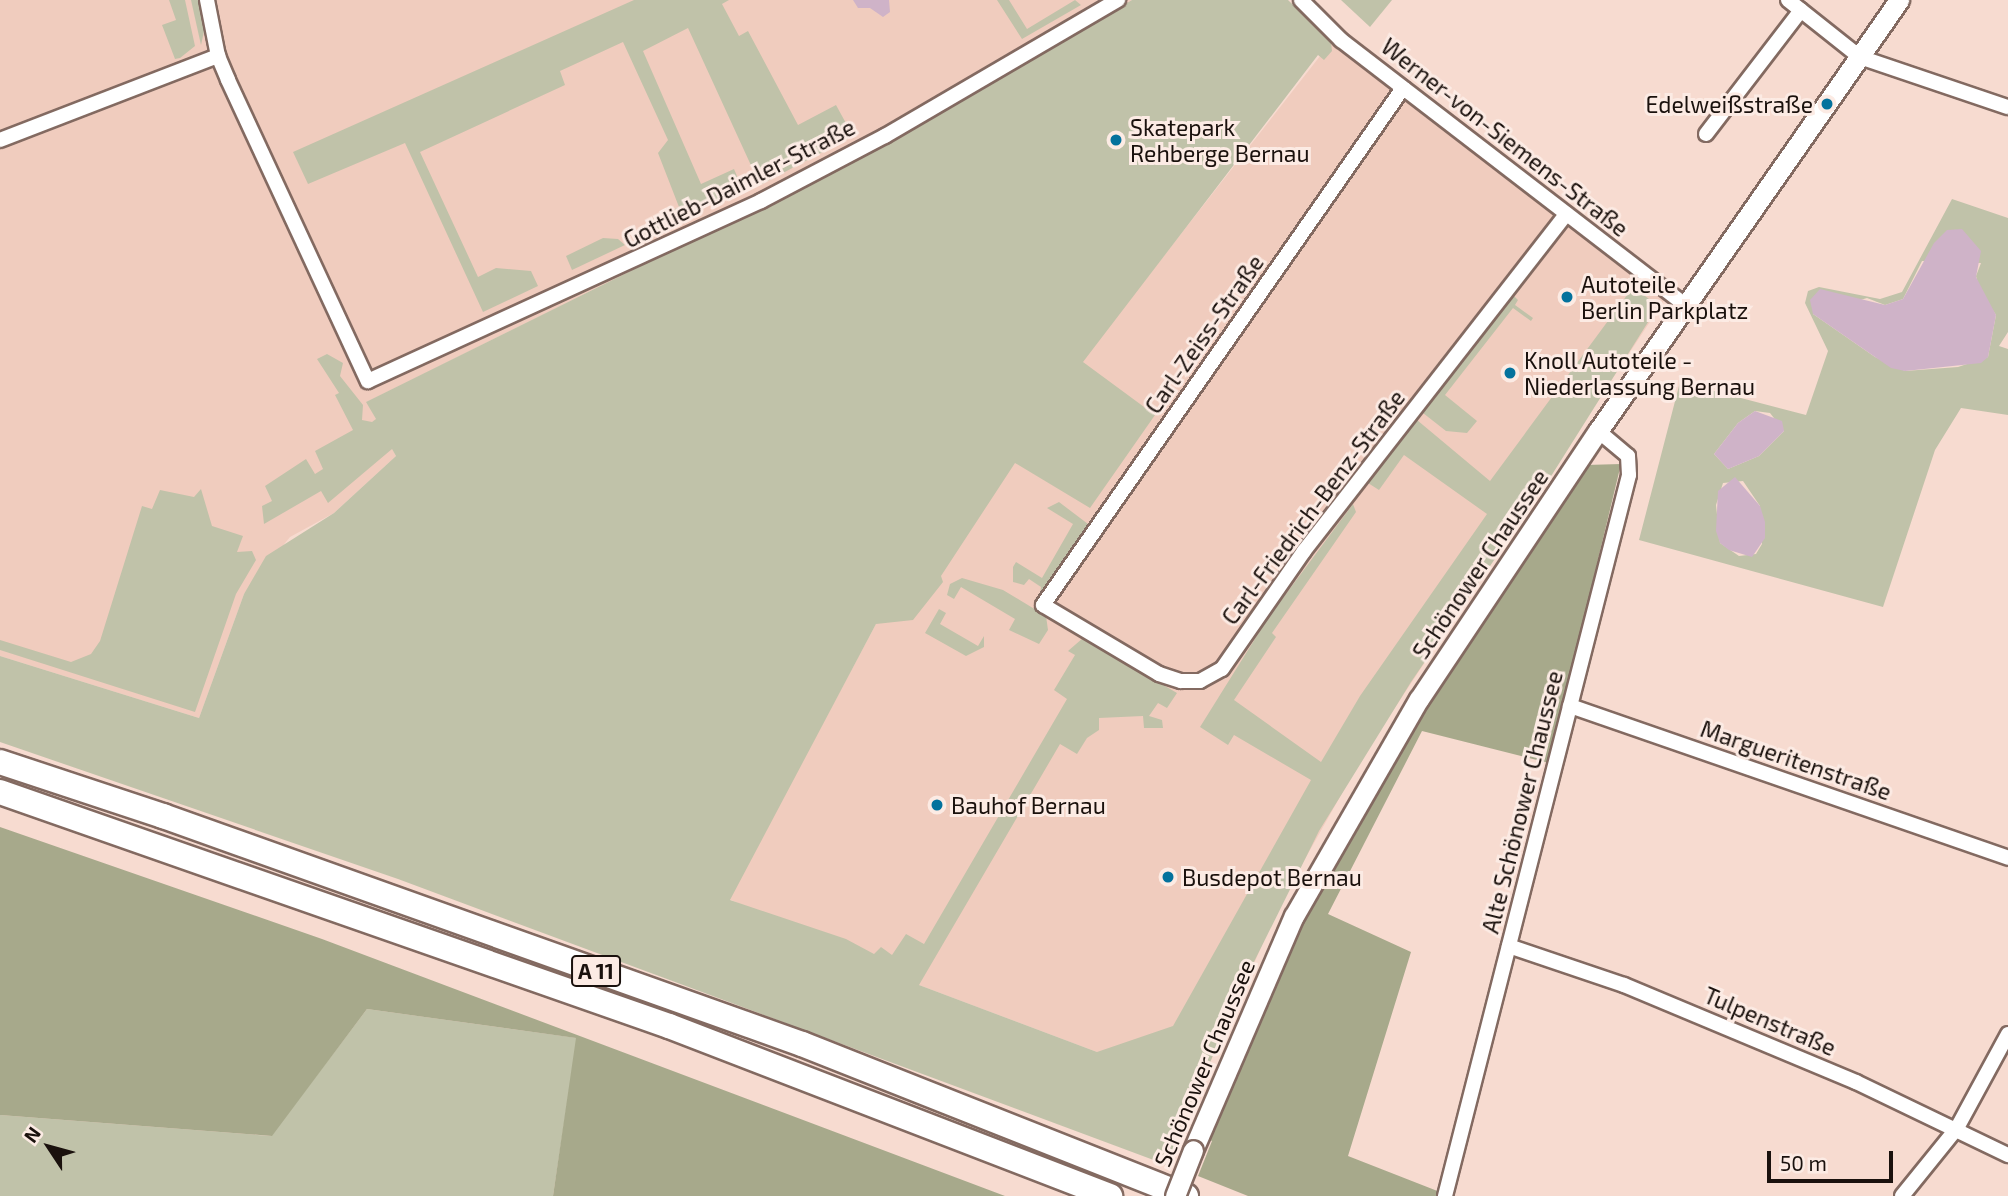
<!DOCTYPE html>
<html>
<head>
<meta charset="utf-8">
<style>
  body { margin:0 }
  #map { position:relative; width:2008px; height:1196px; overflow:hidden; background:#f7dbd0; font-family:"Exo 2",sans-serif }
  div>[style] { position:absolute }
  .built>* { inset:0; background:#f0ccbe }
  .green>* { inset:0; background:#c0c2a9 }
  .forest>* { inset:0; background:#a7a98b }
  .water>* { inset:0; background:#cfb3c8 }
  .roads { filter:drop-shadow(2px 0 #836a61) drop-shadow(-2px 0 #836a61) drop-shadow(0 2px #836a61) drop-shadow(0 -2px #836a61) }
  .street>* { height:14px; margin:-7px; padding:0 7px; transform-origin:7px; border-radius:7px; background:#fff }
  .secondary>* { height:19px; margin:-9.5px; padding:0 9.5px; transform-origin:9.5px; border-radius:9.5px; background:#fff }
  .highway>* { height:24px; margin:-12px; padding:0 12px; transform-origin:12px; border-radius:12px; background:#fff }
  .bridges { filter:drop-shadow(2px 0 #836a61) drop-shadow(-2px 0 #836a61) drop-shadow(0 2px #836a61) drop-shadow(0 -2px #836a61) }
  .secondary-bridge>* { height:19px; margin:-9.5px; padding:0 9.5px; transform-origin:9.5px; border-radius:9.5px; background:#fff }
  .dots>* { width:19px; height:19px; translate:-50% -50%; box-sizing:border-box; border:4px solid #fcebe4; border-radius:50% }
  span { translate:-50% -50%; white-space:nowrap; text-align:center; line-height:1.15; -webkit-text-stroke:6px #fcebe4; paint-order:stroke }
  .shield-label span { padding:2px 5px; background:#fcebe4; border:2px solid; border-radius:5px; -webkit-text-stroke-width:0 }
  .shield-label { font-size:21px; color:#1a110d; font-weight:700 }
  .poi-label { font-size:23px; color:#1a110d }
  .right { translate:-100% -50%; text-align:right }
  .left { translate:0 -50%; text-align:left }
  .street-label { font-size:23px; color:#1a110d }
  .north { position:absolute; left:14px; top:1112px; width:70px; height:70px; -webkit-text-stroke:5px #fcebe4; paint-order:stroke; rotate:306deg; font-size:19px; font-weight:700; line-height:28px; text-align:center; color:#1a110d }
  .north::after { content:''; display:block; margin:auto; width:24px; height:32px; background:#1a110d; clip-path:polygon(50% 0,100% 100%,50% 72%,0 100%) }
  .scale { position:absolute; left:1767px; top:1151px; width:126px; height:32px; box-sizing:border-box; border:4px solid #1a110d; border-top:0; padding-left:9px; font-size:21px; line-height:24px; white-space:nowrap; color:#1a110d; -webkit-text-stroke:5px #fcebe4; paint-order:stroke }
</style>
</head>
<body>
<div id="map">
  <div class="built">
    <i style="clip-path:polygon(0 0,1132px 0,867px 154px,367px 402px,396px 456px,334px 513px,290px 537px,244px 594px,199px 718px,0 656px)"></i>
    <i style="clip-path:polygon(1331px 42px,1665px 299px,1363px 756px,1283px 898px,1205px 1074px,1097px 1052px,919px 985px,729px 899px,876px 624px)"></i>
  </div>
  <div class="green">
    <i style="clip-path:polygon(169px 0,185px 0,195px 46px,180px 58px,175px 59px,162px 25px,176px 20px)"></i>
    <i style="clip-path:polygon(191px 0,200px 0,205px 27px,201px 45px)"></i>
    <i style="clip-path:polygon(634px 0,729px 0,722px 4px,739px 36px,748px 31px,798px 125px,836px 105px,853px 136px,760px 185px,688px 28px,643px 51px,701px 184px,734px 169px,742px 188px,643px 237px,647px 222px,679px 207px,658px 153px,668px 140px,623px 42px,560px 71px,565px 85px,420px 152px,478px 277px,496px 268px,531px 271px,538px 286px,483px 312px,405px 143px,308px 184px,293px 152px)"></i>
    <i style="clip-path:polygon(997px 0,1009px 0,1027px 29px,1075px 0,1081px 5px,1022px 39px)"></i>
    <i style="clip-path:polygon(1132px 0,1288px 0,1331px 42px,1332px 51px,1324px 60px,1318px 55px,1083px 362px,1155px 415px,1090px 508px,1015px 463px,941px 576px,943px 582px,913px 620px,876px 624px,730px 900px,846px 939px,874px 954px,881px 947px,892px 955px,906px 934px,924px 944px,1067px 699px,1054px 690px,1075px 655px,1068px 651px,1083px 638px,1177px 693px,1167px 708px,1158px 703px,1149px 716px,1162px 720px,1163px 728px,1144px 728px,1143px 716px,1099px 718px,1099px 730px,1087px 738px,1077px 754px,1060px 744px,919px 985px,1097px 1052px,1173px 1026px,1311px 780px,1234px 735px,1228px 745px,1200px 727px,1268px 618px,1353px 504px,1356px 512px,1272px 633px,1276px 637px,1234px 700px,1321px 762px,1360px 696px,1487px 514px,1404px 455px,1379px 490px,1368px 483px,1417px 420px,1490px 481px,1633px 287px,1649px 299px,1652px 308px,1650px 319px,1548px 481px,1411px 682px,1319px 831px,1242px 986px,1167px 1165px,398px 879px,0 742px,0 656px,199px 718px,244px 594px,266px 556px,334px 513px,396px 456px,392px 449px,328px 503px,321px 491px,264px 524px,262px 506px,272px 501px,265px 486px,306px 459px,315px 474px,323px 469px,315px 451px,353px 430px,335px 395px,339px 393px,317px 359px,327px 354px,343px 363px,340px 376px,363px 405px,362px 420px,372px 422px,376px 419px,366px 402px,867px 154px)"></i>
    <i style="clip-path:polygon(1341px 0,1392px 0,1370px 27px)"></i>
    <i style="clip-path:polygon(evenodd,1952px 199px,2008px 218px,2008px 332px,1999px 346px,2008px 349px,2008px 415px,1961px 408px,1935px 450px,1883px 607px,1639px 540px,1680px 382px,1806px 415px,1828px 351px,1805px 303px,1808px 291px,1819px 287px,1880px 299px,1902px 292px,1952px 199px,1922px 261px,1981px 263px,1976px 276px,1980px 291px,1996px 315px,1988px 357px,1958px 367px,1905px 371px,1875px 357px,1813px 314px,1867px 298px,1885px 305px,1903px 299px,1922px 261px,1952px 199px,1755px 411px,1770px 413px,1784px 431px,1759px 456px,1728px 469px,1714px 454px,1738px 423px,1755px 411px,1952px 199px,1743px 481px,1760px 506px,1762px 544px,1756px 554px,1739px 556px,1720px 543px,1716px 505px,1723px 483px,1743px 481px)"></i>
    <i style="clip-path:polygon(603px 238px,618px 239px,625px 245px,572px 270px,566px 256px)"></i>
    <i style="clip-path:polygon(1513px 295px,1518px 300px,1515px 305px,1533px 318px,1531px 321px,1513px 308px,1445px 395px,1477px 421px,1467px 433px,1446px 431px,1423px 413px)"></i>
    <i style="clip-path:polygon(201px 489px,212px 526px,243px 536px,237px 552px,252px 551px,256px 560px,236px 594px,195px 712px,0 650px,0 640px,71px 662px,91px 654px,100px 641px,142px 506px,152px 509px,160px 490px,194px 497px)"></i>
    <i style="clip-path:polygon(1059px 502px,1088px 524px,1040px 594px,1041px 587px,1029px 579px,1024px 585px,1013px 582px,1013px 567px,1016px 562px,1042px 578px,1073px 524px,1047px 508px)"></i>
    <i style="clip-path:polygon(962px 578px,1003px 590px,1046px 616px,1048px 630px,1039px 644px,1009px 630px,1015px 619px,961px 587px,954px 599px,947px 595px,950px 584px)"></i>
    <i style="clip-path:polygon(939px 609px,946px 613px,940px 624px,978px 646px,984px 636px,984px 647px,966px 656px,925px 633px)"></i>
    <i style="clip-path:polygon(367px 1009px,577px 1038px,553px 1196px,0 1196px,0 1115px,271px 1136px)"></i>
  </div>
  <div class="forest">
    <i style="clip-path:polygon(1621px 464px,1549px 763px,1422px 731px,1328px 914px,1411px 952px,1348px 1156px,1440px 1192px,1439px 1196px,1248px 1196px,1198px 1176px,1212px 1141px,1207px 1139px,1264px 999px,1312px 901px,1426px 704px,1586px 465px)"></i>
    <i style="clip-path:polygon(0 827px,322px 939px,1005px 1196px,553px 1196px,576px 1038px,367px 1009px,272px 1136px,0 1115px)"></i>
  </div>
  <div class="water">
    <i style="clip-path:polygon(853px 0,889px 0,890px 12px,883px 17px,870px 8px,858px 8px)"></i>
    <i style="clip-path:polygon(1962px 229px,1981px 251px,1976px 277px,1996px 315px,1988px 357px,1981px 363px,1905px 371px,1891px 368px,1813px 314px,1810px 300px,1820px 289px,1885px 305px,1903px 299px,1934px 243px,1947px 230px)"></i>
    <i style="clip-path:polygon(1755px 411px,1782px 421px,1784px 431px,1759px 456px,1728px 469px,1714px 454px,1738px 423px)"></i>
    <i style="clip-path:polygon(1735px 477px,1760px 506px,1765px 522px,1765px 538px,1752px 557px,1729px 550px,1720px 543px,1716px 531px,1718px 491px)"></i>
  </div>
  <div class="roads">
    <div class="street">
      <i style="left:207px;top:0;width:57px;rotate:78.9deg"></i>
      <i style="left:218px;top:56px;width:26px;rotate:67deg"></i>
      <i style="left:228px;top:80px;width:332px;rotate:65.1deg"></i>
      <i style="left:368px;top:381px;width:432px;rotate:-24.6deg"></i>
      <i style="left:761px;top:201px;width:140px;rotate:-27.7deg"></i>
      <i style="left:885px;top:136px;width:270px;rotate:-30.3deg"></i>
      <i style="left:1301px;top:0;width:57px;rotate:45deg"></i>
      <i style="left:1341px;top:40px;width:434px;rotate:37.6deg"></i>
      <i style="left:1788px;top:0;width:92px;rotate:38.4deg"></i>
      <i style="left:1860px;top:57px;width:156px;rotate:18.7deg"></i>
      <i style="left:1403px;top:88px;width:630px;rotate:124.85deg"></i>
      <i style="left:1043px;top:605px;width:135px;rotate:30.7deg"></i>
      <i style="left:1159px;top:674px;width:23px;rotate:18deg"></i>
      <i style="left:1181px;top:681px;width:19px"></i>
      <i style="left:1200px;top:681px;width:25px;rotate:-29deg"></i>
      <i style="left:1222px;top:669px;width:144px;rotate:-55.2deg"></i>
      <i style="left:1304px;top:551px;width:427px;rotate:-52.1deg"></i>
      <i style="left:1706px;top:134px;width:156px;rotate:-52.5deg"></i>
      <i style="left:0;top:140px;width:234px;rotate:-21.1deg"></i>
      <i style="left:1570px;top:706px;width:464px;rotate:19.1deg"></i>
      <i style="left:1509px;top:946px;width:121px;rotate:18.7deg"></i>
      <i style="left:1624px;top:985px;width:251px;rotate:22.7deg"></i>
      <i style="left:1856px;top:1082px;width:169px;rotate:25.7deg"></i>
      <i style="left:1445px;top:1196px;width:744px;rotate:-75.68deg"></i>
      <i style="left:1629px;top:475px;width:19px;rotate:-93deg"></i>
      <i style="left:1628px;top:456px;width:39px;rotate:-140deg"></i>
      <i style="left:1902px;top:1196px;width:87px;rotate:-51deg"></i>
      <i style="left:1957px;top:1128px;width:107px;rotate:-61.5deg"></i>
    </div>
    <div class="secondary">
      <i style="left:1193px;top:1150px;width:255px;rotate:-66.7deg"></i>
      <i style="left:1294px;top:916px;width:250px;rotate:-60.1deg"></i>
      <i style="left:1419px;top:699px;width:322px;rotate:-56.3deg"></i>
      <i style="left:1598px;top:431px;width:526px;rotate:-55.07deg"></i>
    </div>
    <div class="highway">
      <i style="left:0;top:762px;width:172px;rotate:18.3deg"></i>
      <i style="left:163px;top:816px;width:678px;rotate:19.64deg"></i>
      <i style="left:802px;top:1044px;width:413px;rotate:21.6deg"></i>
      <i style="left:0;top:792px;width:709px;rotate:19.28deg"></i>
      <i style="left:669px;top:1026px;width:473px;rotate:21.1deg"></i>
    </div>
  </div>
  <div class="bridges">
    <div class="secondary-bridge">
      <i style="left:1175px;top:1196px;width:49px;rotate:-68.6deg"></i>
    </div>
  </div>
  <div class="dots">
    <i style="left:1827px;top:104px;background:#04729d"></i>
    <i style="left:1116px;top:140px;background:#04729d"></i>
    <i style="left:1567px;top:297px;background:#04729d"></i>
    <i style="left:1510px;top:373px;background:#04729d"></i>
    <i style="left:937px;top:805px;background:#04729d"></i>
    <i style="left:1168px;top:877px;background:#04729d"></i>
  </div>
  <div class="shield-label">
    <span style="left:596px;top:971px">A 11</span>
  </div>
  <div class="poi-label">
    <span class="right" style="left:1813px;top:104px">Edelweißstraße</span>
    <span class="left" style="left:1130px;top:140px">Skatepark<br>Rehberge Bernau</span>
    <span class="left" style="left:1581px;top:297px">Autoteile<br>Berlin Parkplatz</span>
    <span class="left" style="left:1524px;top:373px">Knoll Autoteile -<br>Niederlassung Bernau</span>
    <span class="left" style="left:951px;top:805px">Bauhof Bernau</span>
    <span class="left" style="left:1182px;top:877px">Busdepot Bernau</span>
  </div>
  <div class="street-label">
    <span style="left:1505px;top:137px;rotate:38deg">Werner-von-Siemens-Straße</span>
    <span style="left:739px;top:183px;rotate:-27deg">Gottlieb-Daimler-Straße</span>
    <span style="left:1204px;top:334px;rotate:-55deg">Carl-Zeiss-Straße</span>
    <span style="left:1313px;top:507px;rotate:-53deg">Carl-Friedrich-Benz-Straße</span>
    <span style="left:1480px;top:564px;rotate:-56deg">Schönower Chaussee</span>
    <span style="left:1796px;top:760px;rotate:19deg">Margueritenstraße</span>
    <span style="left:1522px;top:802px;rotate:-76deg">Alte Schönower Chaussee</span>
    <span style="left:1770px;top:1021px;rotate:23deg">Tulpenstraße</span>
    <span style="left:1204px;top:1063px;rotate:-67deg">Schönower Chaussee</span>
  </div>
  <div class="north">N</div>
  <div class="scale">50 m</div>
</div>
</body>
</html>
